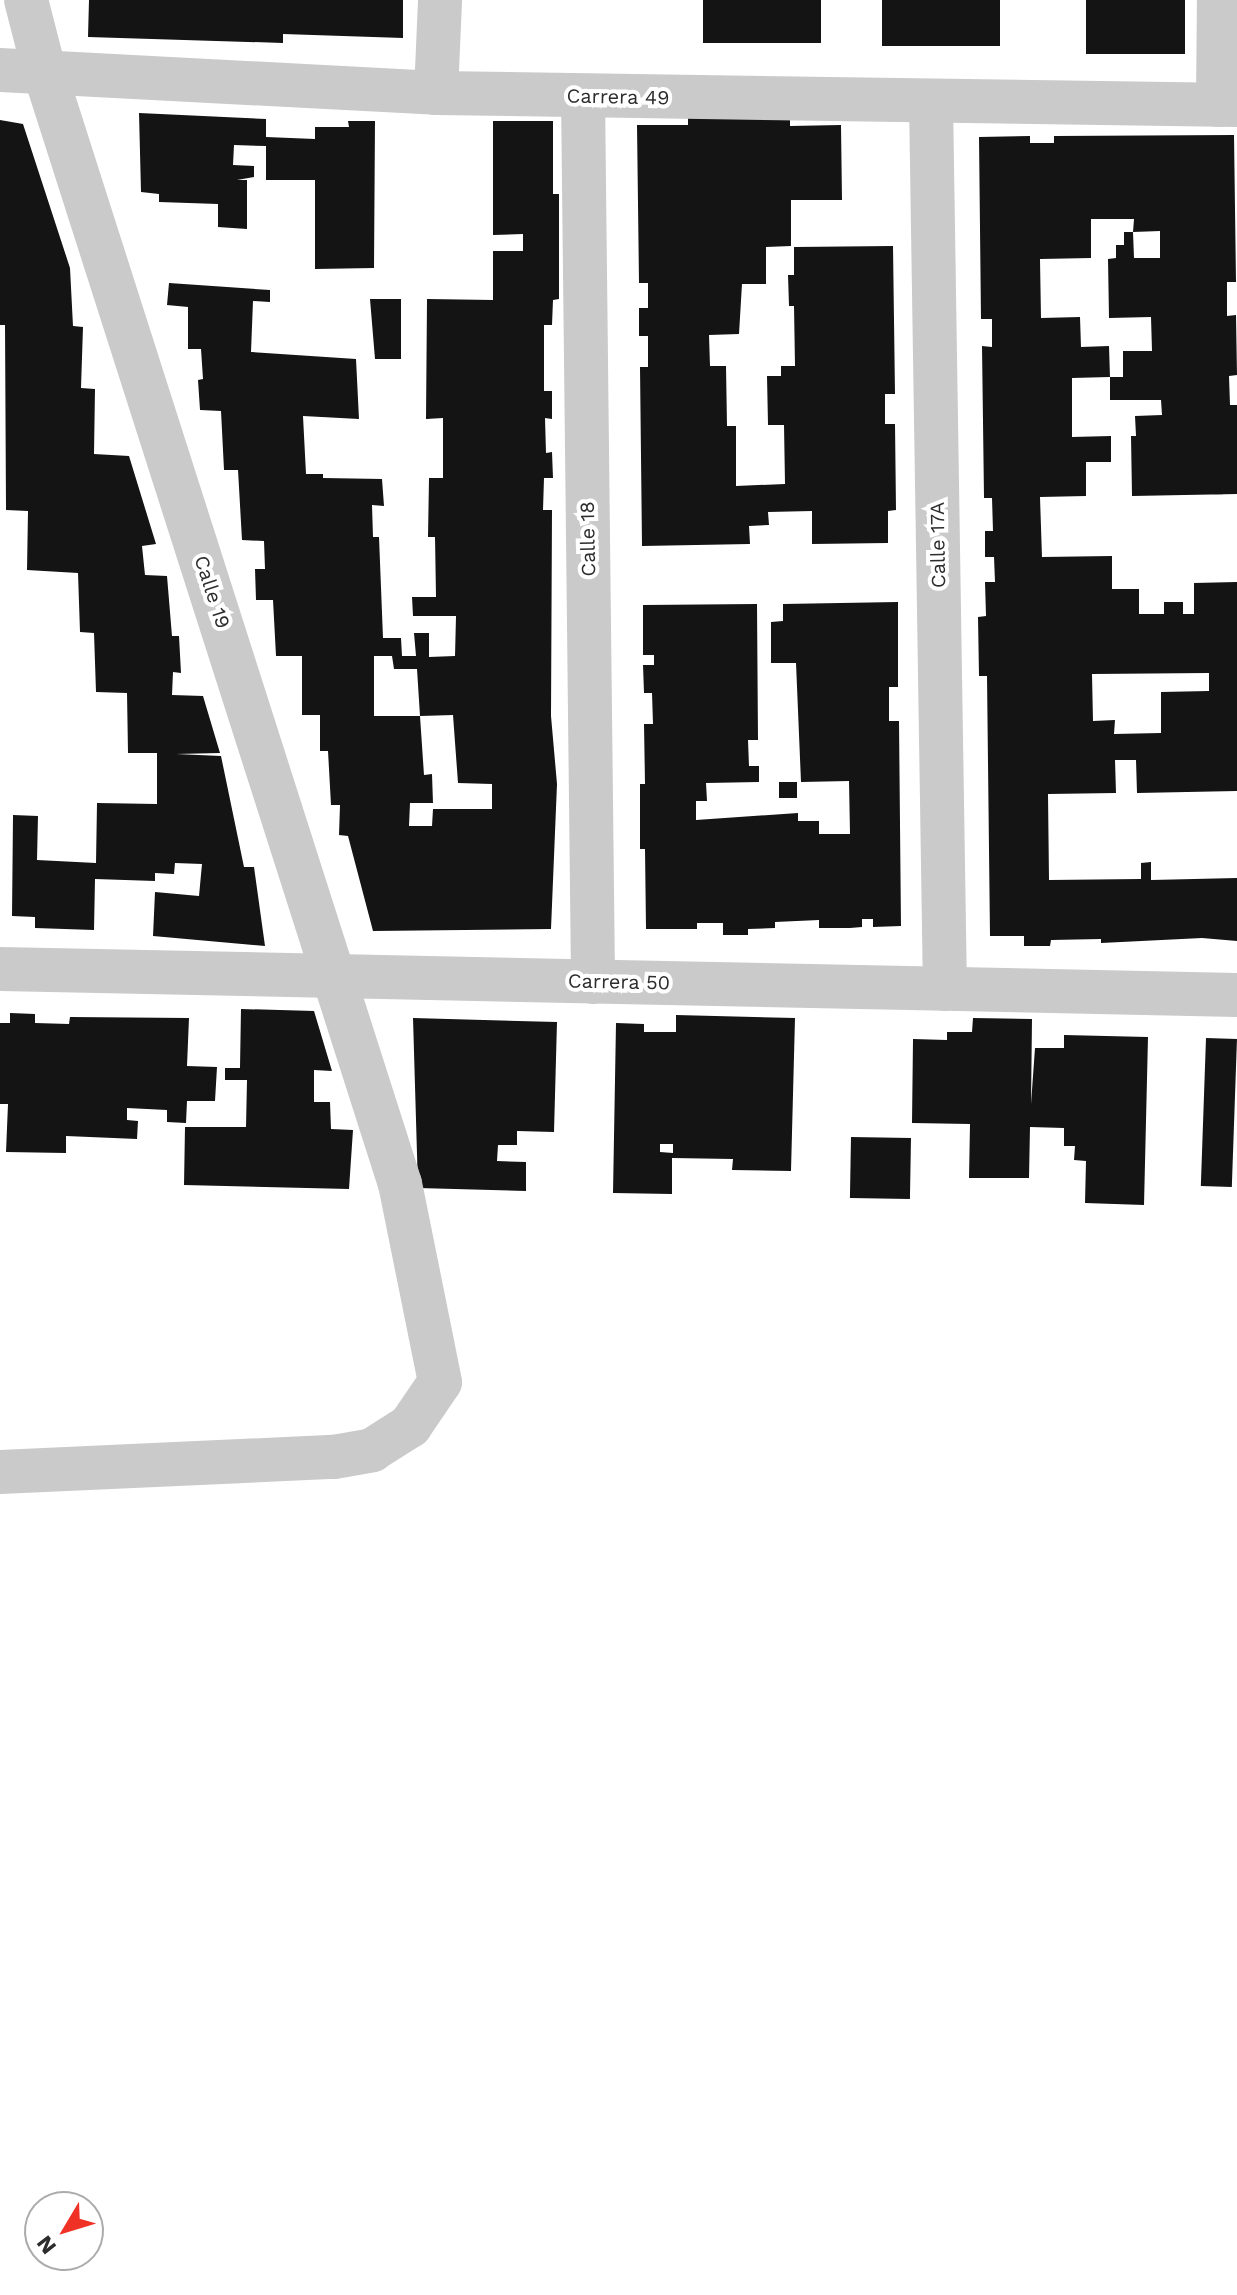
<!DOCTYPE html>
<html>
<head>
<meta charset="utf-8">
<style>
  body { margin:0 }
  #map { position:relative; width:1237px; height:2295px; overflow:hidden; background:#fff; font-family:"Work Sans",sans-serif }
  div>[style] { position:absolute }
  .building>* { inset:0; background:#141414; transform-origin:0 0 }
  .street>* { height:44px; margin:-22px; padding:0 22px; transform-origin:22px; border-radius:22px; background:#cacaca }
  span { translate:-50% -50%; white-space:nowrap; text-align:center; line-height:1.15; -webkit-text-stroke:8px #fff; paint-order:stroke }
  .street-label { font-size:20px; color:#2d2d2d }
  .north { position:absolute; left:24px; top:2191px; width:80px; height:80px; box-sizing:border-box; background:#fff; border:2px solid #ababab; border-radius:50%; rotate:232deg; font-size:22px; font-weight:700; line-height:32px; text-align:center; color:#2d2d2d }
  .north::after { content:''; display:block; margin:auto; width:28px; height:36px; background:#ef3225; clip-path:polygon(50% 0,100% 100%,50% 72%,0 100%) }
</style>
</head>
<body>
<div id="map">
  <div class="building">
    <i style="clip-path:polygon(89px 0,403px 0,403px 38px,283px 34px,283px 43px,88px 37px)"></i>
    <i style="left:703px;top:0;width:118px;height:43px"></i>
    <i style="left:882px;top:0;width:118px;height:46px"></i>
    <i style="left:1086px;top:0;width:99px;height:54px"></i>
    <i style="clip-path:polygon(139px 113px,266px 119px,266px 137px,315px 139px,315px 127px,349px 127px,348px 121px,375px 121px,374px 268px,315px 269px,315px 180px,266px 180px,266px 146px,234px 145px,233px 165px,254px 166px,254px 177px,237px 180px,247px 180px,247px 229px,218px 227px,218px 204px,159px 202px,159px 194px,141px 192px)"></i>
    <i style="clip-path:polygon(688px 116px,790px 119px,790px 126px,841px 125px,842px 200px,791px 200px,791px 246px,766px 247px,766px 284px,742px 284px,739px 334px,709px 335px,710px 366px,726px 366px,727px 426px,736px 426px,736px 486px,785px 484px,784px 425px,768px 425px,767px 376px,781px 376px,781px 366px,795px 366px,794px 306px,789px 306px,788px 275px,794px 275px,794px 247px,893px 246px,895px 394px,885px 394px,885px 424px,895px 424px,896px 510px,888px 511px,888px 543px,812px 544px,812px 511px,768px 512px,769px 525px,749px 526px,750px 544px,642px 546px,640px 367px,648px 367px,648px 336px,639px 336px,639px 308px,648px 308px,648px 283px,639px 283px,637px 125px,688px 125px)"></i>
    <i style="clip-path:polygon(0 120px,23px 124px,70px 268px,73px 326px,83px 327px,81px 388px,95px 389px,94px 454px,129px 456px,156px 544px,142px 546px,145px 575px,167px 576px,172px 636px,179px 636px,181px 673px,173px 672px,172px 695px,203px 696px,220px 753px,176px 754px,221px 756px,244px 867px,254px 867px,265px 946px,153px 936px,155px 892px,199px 896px,202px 864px,175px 863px,174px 874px,155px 873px,155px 881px,95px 879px,94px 930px,35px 928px,35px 917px,12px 916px,13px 815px,38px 816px,37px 860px,96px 863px,97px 803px,157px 804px,157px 753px,128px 753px,127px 693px,96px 692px,94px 633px,80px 632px,78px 573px,27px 570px,28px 511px,6px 510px,5px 325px,0 325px)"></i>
    <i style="clip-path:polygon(evenodd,493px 121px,553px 121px,553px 194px,559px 194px,559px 299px,553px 300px,552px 325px,544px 325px,544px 391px,552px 391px,552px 419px,545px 418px,546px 453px,552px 452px,553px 478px,544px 478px,543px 510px,552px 510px,551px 716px,557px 784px,551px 929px,373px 931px,348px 836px,339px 835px,340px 805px,331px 805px,328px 751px,320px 751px,320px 715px,302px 715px,302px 656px,276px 656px,273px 600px,256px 600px,255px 569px,265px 569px,264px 541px,242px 540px,238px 470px,224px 470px,221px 411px,200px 410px,198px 380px,203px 379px,201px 349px,188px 349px,188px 307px,167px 305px,169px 283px,270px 290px,270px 302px,253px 301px,251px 352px,356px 359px,359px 419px,303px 416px,306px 474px,323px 474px,323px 478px,382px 479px,384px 506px,372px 505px,373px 537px,379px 537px,383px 638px,401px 638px,402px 656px,416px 656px,414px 633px,429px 633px,429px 657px,455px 656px,456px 616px,413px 616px,412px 597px,436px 597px,435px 537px,428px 537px,429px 478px,443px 478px,443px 418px,426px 419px,427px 299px,493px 300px,493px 251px,523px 251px,523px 234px,493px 235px,493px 121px,374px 656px,392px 656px,394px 669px,417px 669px,420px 716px,453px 715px,458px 783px,492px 784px,492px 809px,433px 809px,432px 826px,409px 826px,410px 803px,433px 803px,432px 774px,424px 775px,420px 716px,374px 716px,374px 656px)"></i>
    <i style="clip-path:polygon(evenodd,1234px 135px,1236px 282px,1227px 282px,1227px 316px,1236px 315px,1237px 375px,1229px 376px,1230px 405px,1237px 405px,1237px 494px,1132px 496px,1131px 436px,1136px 436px,1135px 416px,1162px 415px,1161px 400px,1110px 400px,1110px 377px,1123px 377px,1123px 351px,1152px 351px,1151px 317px,1109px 318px,1108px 259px,1116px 258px,1116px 245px,1124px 245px,1124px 232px,1133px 232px,1134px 258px,1160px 258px,1160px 231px,1133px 232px,1134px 219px,1091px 219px,1091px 258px,1040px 259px,1041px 318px,1080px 317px,1081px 347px,1109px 346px,1110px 377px,1072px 378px,1072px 437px,1111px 436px,1111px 462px,1086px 462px,1086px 496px,1040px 497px,1042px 557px,1112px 556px,1112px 589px,1139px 589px,1139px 614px,1164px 614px,1164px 602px,1183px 602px,1183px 614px,1194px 614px,1194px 583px,1237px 582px,1237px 791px,1137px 793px,1136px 760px,1115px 760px,1116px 793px,1048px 794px,1049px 880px,1141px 879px,1141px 863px,1151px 862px,1151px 880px,1237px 878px,1237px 941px,1202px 938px,1101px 943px,1101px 939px,1051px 940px,1050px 946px,1024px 946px,1024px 936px,990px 936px,987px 676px,979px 676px,978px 617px,986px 616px,985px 582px,995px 582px,994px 557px,985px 557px,985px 531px,993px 531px,992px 498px,984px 498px,982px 346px,992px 347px,992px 319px,981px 319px,979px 137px,1030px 136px,1030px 143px,1054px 143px,1054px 136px,1234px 135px,1209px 673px,1209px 691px,1161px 692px,1161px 733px,1114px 734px,1115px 720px,1093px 721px,1092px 674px,1209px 673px)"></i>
    <i style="clip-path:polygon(370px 299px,401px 299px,401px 359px,375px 359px)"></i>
    <i style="clip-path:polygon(898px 602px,898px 687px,889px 687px,889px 721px,899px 721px,901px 926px,873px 927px,873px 919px,862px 919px,862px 927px,850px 928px,819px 928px,819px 920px,775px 922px,775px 928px,748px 929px,748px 935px,723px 935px,723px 923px,697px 923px,697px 929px,646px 929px,645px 849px,640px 849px,640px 784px,645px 784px,644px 724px,653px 724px,652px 693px,644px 693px,643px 665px,654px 665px,654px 655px,643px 655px,643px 605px,757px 604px,758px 740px,748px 740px,749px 766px,759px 766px,759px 782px,706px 783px,707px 801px,696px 801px,696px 820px,798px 813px,798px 821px,819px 821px,819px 834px,850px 834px,849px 781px,801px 782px,796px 663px,771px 663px,771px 622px,783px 621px,783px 604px)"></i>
    <i style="left:779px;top:782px;width:18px;height:16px"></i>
    <i style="clip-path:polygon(241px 1009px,314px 1011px,332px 1071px,314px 1070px,314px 1102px,330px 1102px,331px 1129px,353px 1130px,349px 1189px,184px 1185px,185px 1127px,246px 1127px,247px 1080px,225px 1080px,225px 1068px,240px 1068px)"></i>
    <i style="clip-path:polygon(10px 1013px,35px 1014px,35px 1023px,69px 1024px,70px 1017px,189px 1018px,187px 1066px,217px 1067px,215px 1101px,187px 1101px,186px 1123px,167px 1122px,167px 1110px,127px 1108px,127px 1120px,138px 1121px,137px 1139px,66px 1136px,66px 1153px,6px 1152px,8px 1104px,0 1104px,0 1023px,10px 1023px)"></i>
    <i style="clip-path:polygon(evenodd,676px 1015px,795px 1018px,791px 1171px,732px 1170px,733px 1159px,672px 1158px,672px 1194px,613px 1193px,616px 1023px,644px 1024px,644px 1032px,676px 1032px,676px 1015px,660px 1144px,673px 1144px,673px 1153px,660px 1152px,660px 1144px)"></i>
    <i style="clip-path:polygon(413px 1018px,557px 1022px,554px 1132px,517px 1131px,517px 1145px,498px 1145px,497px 1161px,526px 1162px,526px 1191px,418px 1188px)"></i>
    <i style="clip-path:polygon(973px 1018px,1032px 1019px,1031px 1104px,1035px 1048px,1064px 1048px,1064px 1035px,1148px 1037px,1144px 1205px,1085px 1203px,1086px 1161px,1074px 1160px,1075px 1146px,1064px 1146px,1064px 1128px,1030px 1127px,1029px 1178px,969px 1178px,970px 1124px,912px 1123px,913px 1039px,947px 1040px,947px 1032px,972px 1032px)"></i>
    <i style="left:1206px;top:1038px;width:31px;height:148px;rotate:2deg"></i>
    <i style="left:851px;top:1137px;width:60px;height:61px;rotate:1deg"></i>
  </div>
  <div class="street">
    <i style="left:0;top:70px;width:437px;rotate:3deg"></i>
    <i style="left:436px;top:93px;width:801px;rotate:0.86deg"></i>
    <i style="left:436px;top:93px;width:93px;rotate:-87.5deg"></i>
    <i style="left:583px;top:96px;width:886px;rotate:89.35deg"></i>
    <i style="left:931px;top:101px;width:888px;rotate:89.1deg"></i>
    <i style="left:1218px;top:105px;width:105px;rotate:-89.5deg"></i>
    <i style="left:0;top:969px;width:1237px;rotate:1.2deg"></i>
    <i style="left:0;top:1472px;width:334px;rotate:-2.6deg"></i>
    <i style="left:334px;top:1457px;width:39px;rotate:-10deg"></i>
    <i style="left:372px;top:1450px;width:45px;rotate:-32.3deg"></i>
    <i style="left:410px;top:1426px;width:53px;rotate:-55.7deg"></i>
    <i style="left:440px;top:1382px;width:202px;rotate:-101.4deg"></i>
    <i style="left:400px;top:1184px;width:1170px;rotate:-107.72deg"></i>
    <i style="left:44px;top:70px;width:72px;rotate:-104.4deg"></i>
  </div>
  <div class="street-label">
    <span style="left:618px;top:97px;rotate:1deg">Carrera 49</span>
    <span style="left:588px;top:539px;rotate:-91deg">Calle 18</span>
    <span style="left:938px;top:545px;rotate:-91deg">Calle 17A</span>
    <span style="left:212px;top:592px;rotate:72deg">Calle 19</span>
    <span style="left:619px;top:982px;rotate:1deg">Carrera 50</span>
  </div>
  <div class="north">N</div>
</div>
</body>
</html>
